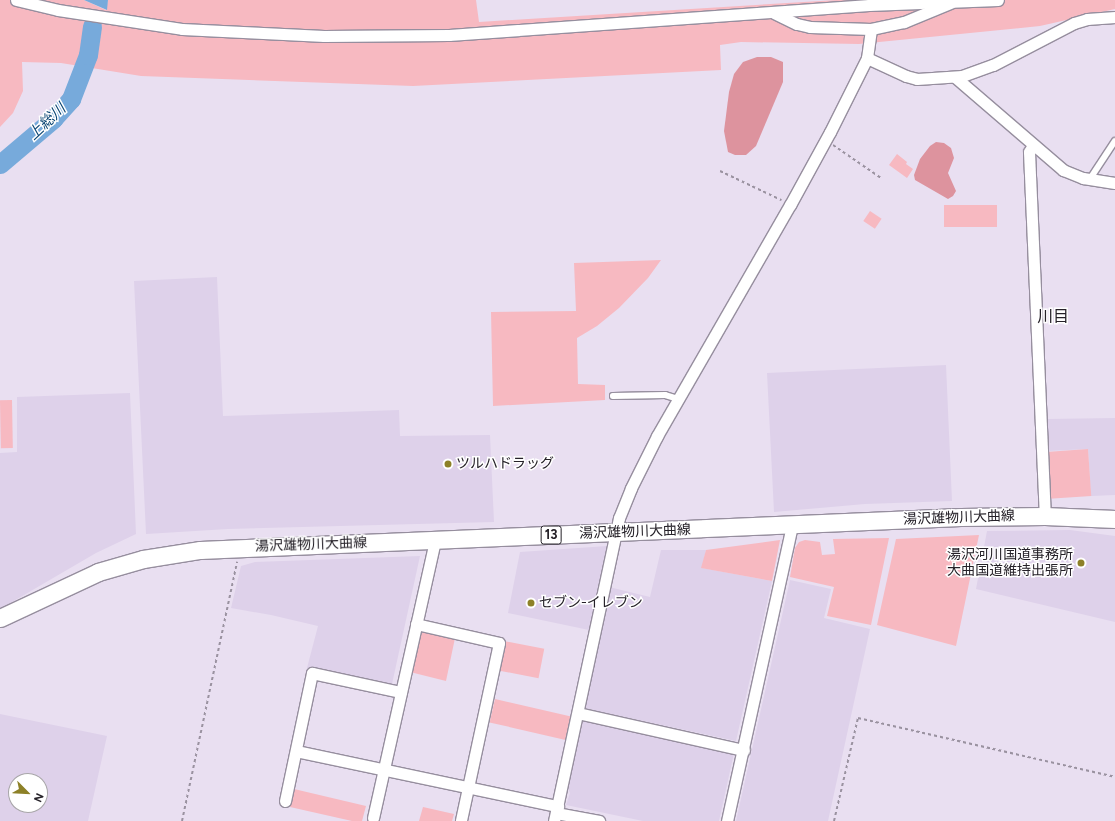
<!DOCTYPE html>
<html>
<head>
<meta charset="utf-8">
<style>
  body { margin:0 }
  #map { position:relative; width:1115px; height:821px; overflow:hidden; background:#e9dff1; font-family:Figtree,"Noto Sans JP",sans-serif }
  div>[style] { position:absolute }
  .built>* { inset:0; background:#ded1ea }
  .green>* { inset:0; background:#f7b9c1; transform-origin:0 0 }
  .forest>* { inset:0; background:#dd939e }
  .water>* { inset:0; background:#77aadb }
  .river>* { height:19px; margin:-9.5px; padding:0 9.5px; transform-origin:9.5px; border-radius:9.5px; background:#77aadb }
  .path>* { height:2px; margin-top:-1px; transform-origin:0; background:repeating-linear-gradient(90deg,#9a92a0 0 3px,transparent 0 6px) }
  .roads { filter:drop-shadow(1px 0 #968e9e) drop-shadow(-1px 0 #968e9e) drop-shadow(0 1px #968e9e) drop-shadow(0 -1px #968e9e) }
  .lane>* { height:5.5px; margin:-2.75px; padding:0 2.75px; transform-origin:2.75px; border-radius:2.75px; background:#fff }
  .street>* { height:11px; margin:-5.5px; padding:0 5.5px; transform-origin:5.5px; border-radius:5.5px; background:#fff }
  .primary>* { height:17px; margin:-8.5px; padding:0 8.5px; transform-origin:8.5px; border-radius:8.5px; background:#fff }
  .dots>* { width:11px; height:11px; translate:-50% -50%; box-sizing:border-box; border:2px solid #fff; border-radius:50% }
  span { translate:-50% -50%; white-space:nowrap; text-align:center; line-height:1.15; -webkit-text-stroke:3px #fff; paint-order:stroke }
  .shield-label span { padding:1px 3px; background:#fff; border:1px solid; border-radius:3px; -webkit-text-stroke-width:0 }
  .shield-label { font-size:13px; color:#252128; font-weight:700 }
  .poi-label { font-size:14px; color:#252128 }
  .left { translate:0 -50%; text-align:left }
  .right { translate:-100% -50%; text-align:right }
  .street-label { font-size:14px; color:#252128 }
  .water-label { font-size:15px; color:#094472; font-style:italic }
  .quarter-label { font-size:16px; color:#252128 }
  .north { position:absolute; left:8px; top:773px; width:40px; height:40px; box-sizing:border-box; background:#fff; border:1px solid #a8a6a9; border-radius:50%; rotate:114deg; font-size:11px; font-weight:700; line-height:16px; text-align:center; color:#252128 }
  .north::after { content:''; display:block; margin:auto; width:14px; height:18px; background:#8d8128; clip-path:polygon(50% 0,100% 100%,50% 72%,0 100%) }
</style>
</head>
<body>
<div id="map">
  <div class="built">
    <i style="clip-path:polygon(217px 277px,223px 416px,399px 410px,400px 436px,490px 435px,494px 522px,228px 529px,146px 534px,134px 281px)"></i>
    <i style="clip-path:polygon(946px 365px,952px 501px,865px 504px,774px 512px,767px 373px)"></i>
    <i style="clip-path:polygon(130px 393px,136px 534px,96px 553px,0 609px,0 453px,17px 452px,17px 397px)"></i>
    <i style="clip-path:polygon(1115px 418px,1115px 495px,1091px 496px,1088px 449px,1046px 451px,1047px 419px)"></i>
    <i style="clip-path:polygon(1070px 530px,1115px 536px,1115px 622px,976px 589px,987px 531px)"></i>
    <i style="clip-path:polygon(607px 546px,589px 630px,508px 613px,520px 552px)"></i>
    <i style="clip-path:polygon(661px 550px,706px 550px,702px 568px,772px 581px,736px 741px,583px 708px,609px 587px,650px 597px)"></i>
    <i style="clip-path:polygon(420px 556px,392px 684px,390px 686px,307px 668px,318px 626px,271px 615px,231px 608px,241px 566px,255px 562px)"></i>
    <i style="clip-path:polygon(790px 580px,831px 589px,824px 618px,870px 629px,828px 821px,736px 821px)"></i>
    <i style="clip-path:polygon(evenodd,0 714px,107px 736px,88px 821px,0 821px,0 714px,16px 781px,40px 781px,40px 805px,16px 805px,16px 781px)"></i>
    <i style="clip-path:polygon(581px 720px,734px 753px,719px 821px,643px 821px,566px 805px,570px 793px,566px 783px)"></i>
  </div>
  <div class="green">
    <i style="clip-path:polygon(0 0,84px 0,106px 10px,108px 0,476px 0,479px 22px,837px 0,1115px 0,1115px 9px,1040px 26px,859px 44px,741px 42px,720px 45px,721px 70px,413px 86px,141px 76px,61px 63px,22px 62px,23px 91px,13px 113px,0 127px)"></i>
    <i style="clip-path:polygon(897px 154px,907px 162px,906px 164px,913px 169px,907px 178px,889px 165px)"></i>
    <i style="left:944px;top:205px;width:53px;height:22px"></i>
    <i style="left:870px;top:211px;width:14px;height:12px;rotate:34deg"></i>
    <i style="clip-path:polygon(661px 260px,648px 278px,619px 308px,597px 326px,577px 338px,578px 384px,605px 385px,605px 400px,493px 406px,491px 312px,576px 311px,574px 263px)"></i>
    <i style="left:12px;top:400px;width:48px;height:12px;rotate:89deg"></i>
    <i style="left:1088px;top:449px;width:47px;height:42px;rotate:86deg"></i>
    <i style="clip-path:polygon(979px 535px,956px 646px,877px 625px,896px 539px)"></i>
    <i style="clip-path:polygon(889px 538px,871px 625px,827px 616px,834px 587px,790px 577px,795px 548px,799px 542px,805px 540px,820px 542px,822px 555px,835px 554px,833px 539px)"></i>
    <i style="clip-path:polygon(780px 540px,772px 581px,701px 568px,706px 550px)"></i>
    <i style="clip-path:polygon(424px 631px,455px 638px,446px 681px,410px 672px,419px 637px)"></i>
    <i style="left:504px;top:641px;width:41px;height:30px;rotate:11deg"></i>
    <i style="left:495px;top:699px;width:78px;height:24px;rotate:13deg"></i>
    <i style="clip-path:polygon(294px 789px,366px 806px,362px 821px,352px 821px,290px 807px)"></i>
    <i style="clip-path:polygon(423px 807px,454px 814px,452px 821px,419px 821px)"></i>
  </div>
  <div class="forest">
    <i style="clip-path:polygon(757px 57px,771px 57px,783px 62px,783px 82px,756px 146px,746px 155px,735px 155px,728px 152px,724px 131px,729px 92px,734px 74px,743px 62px)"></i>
    <i style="clip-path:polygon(936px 142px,944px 143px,951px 148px,954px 158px,948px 173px,956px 191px,953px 196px,948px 199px,915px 180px,914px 175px,920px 159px,930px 146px)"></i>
  </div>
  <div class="water">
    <i style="clip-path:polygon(84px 0,108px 0,107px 10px)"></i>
  </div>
  <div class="river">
    <i style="left:0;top:164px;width:70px;rotate:-40.3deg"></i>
    <i style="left:53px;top:119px;width:27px;rotate:-48deg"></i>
    <i style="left:71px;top:99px;width:47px;rotate:-68.9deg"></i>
    <i style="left:88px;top:55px;width:29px;rotate:-82deg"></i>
  </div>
  <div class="path">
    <i style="left:833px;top:145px;width:58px;rotate:34.5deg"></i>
    <i style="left:720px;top:171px;width:68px;rotate:25.4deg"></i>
    <i style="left:182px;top:821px;width:265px;rotate:-78deg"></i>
    <i style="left:834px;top:821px;width:106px;rotate:-76.9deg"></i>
    <i style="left:858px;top:718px;width:264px;rotate:12.9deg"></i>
  </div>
  <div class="roads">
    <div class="lane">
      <i style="left:1090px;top:179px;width:45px;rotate:-56.7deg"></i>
      <i style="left:613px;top:396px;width:52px;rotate:-1.1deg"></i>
      <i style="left:665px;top:395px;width:14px;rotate:17deg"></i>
    </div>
    <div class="street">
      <i style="left:16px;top:0;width:43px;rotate:13.4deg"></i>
      <i style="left:58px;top:10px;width:125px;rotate:8.7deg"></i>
      <i style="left:182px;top:29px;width:142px;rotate:2.8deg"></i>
      <i style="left:324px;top:36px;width:125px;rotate:-0.5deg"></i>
      <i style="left:449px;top:35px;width:421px;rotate:-4.1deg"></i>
      <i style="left:869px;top:5px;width:129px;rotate:-2.2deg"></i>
      <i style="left:774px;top:13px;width:25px;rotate:26deg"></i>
      <i style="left:797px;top:24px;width:13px;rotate:13deg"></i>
      <i style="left:810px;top:27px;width:61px;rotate:1.9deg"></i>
      <i style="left:867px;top:58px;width:43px;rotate:24.8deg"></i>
      <i style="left:906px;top:76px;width:11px;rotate:15deg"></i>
      <i style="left:917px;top:79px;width:45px;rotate:-3.8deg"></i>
      <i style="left:962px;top:76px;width:33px;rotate:-20deg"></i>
      <i style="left:993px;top:65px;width:91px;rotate:-27.4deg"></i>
      <i style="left:1074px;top:23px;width:14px;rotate:-17deg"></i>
      <i style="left:1087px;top:19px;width:28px;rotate:-4deg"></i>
      <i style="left:955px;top:77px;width:143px;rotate:40.7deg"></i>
      <i style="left:1063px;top:170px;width:22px;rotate:22deg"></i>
      <i style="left:1083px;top:178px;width:32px;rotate:9deg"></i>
      <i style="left:1033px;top:145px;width:8px;rotate:120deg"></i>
      <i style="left:1029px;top:152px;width:364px;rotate:87.5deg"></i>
      <i style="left:416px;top:624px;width:85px;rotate:12.9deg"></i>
      <i style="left:499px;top:643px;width:182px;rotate:102.1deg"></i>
      <i style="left:578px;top:713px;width:170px;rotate:12.6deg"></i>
      <i style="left:296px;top:751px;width:268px;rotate:11.9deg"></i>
      <i style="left:285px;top:801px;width:131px;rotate:-78.1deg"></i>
      <i style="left:312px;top:673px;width:91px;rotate:12.1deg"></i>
      <i style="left:556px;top:813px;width:44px;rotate:10.5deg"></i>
      <i style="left:373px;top:818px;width:285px;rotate:-77.4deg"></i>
      <i style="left:554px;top:821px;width:310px;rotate:-77.9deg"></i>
      <i style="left:619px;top:518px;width:32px;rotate:-68deg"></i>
      <i style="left:631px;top:488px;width:58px;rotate:-63.4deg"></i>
      <i style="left:657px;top:436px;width:267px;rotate:-60.1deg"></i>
      <i style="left:790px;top:205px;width:83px;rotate:-61.3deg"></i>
      <i style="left:830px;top:132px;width:83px;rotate:-63.4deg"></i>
      <i style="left:867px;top:58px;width:29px;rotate:-82deg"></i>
      <i style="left:871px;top:29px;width:34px;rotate:-12deg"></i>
      <i style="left:904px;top:22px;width:50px;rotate:-22.4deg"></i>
      <i style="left:727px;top:821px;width:303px;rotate:-77.6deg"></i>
    </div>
    <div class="primary">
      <i style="left:0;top:618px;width:108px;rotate:-25.1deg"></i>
      <i style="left:98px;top:572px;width:47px;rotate:-16.1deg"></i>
      <i style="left:143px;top:559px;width:58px;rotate:-9deg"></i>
      <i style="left:200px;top:550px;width:761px;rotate:-2.49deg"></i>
      <i style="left:960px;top:517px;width:85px;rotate:-0.7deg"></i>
      <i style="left:1045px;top:516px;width:70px;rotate:2.5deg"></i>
    </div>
  </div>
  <div class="dots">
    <i style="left:448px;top:464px;background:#8d8128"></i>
    <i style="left:1081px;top:563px;background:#8d8128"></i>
    <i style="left:531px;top:603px;background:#8d8128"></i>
  </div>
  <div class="shield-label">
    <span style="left:551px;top:535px">13</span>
  </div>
  <div class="poi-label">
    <span class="left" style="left:456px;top:464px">ツルハドラッグ</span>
    <span class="right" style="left:1073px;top:563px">湯沢河川国道事務所<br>大曲国道維持出張所</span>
    <span class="left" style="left:539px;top:603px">セブン-イレブン</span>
  </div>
  <div class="street-label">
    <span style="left:959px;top:518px;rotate:-2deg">湯沢雄物川大曲線</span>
    <span style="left:635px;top:532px;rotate:-2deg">湯沢雄物川大曲線</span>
    <span style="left:311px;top:545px;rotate:-2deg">湯沢雄物川大曲線</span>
  </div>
  <div class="water-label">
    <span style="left:47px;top:122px;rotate:-43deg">上総川</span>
  </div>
  <div class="quarter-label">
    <span style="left:1053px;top:317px">川目</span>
  </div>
  <div class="north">N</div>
</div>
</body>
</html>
